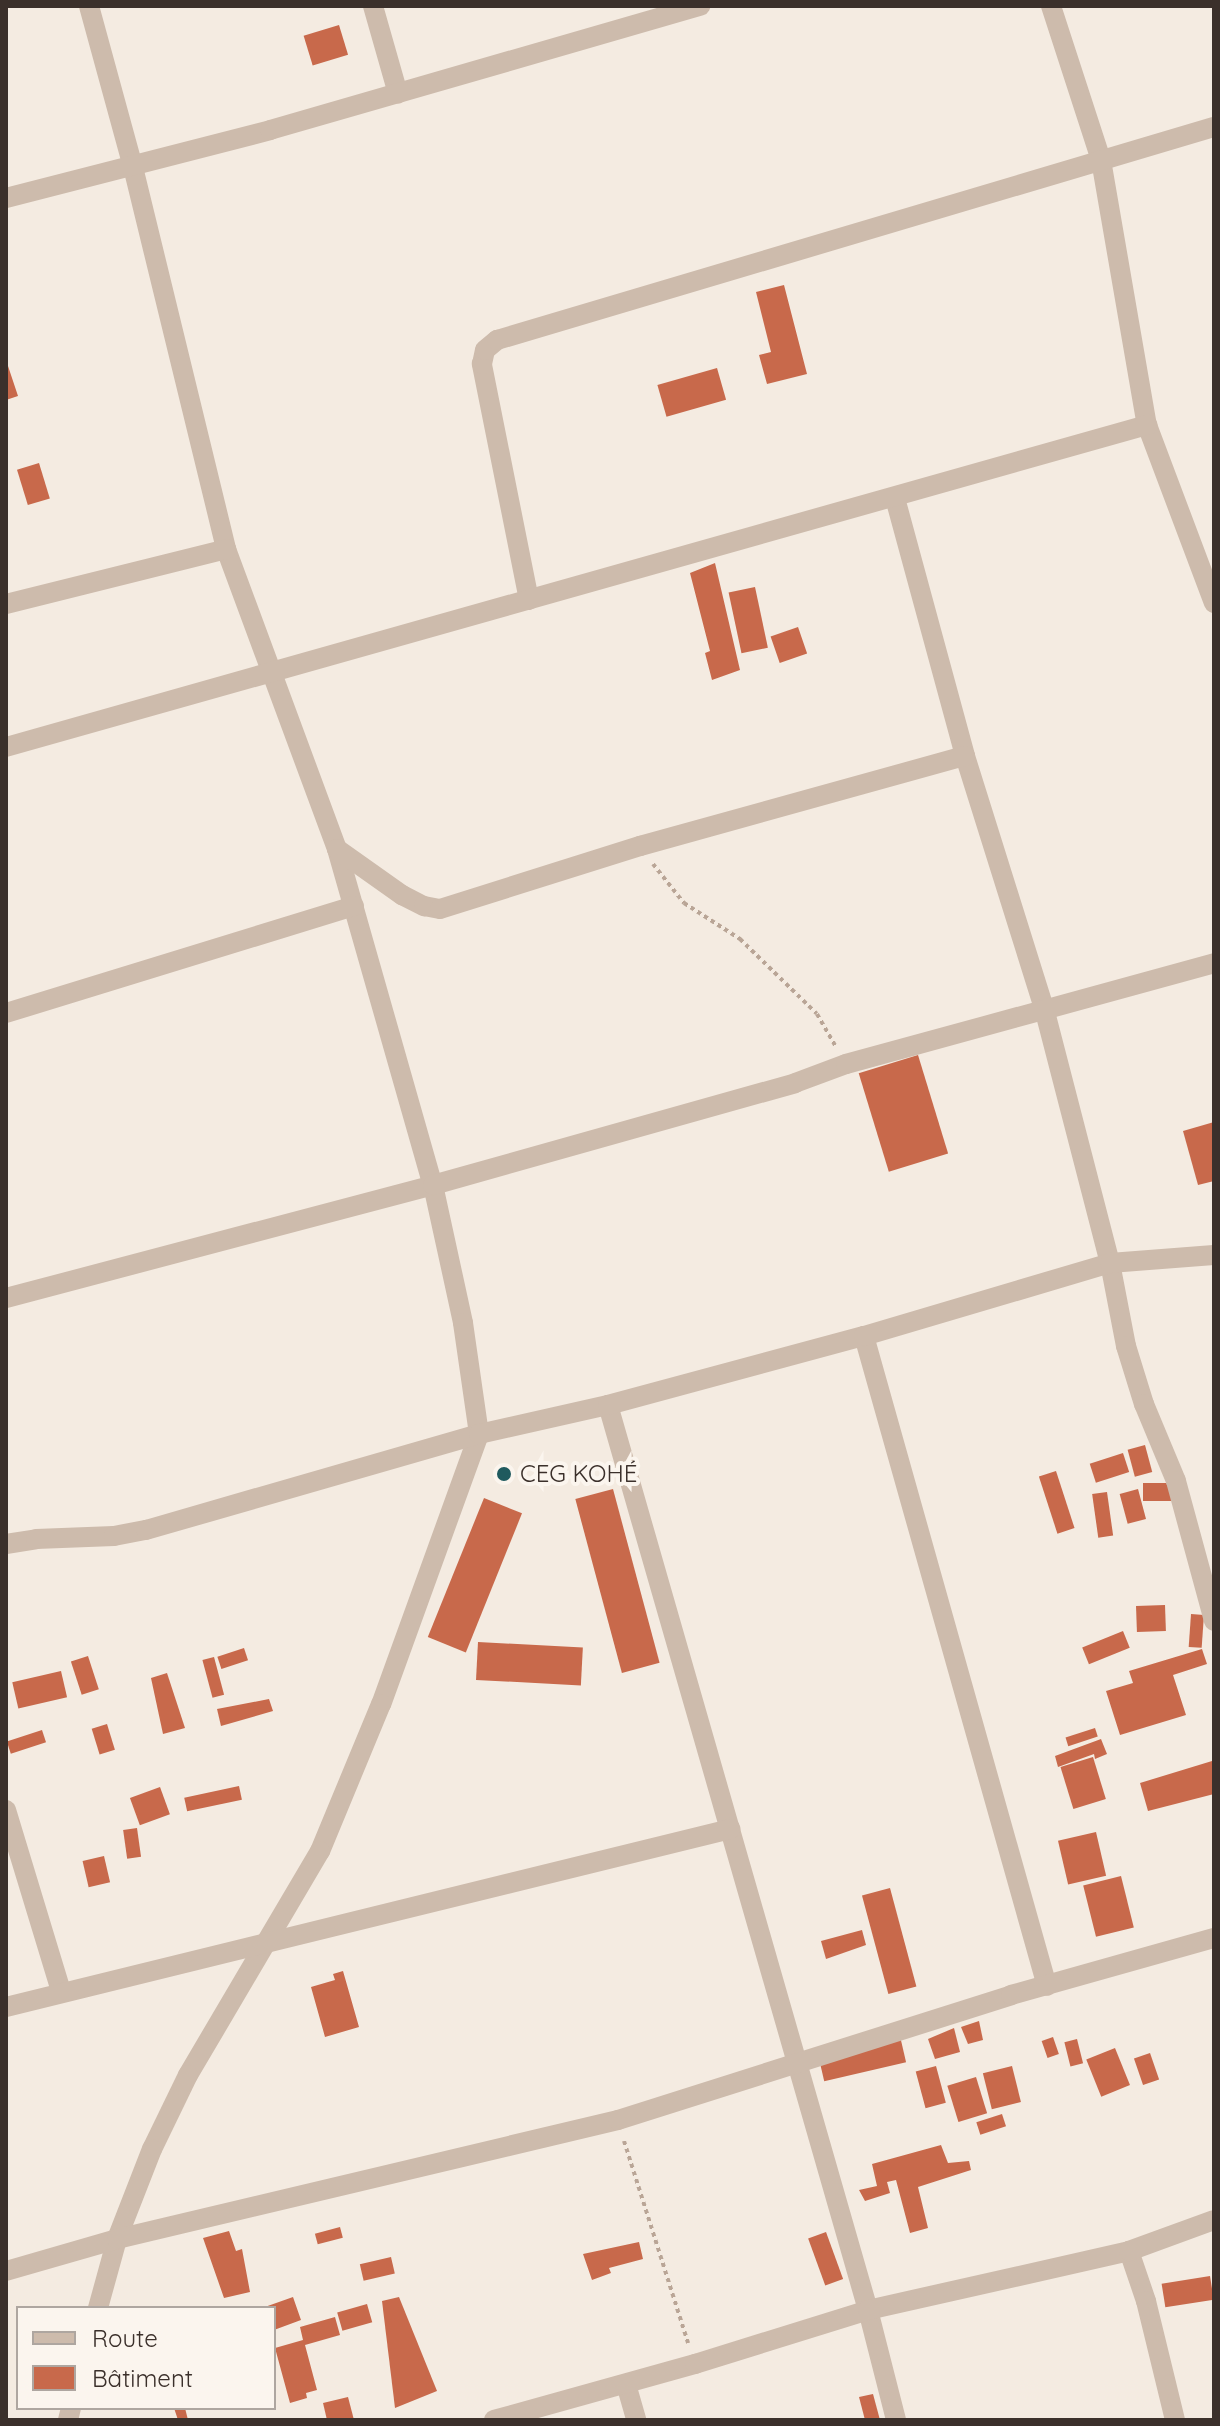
<!DOCTYPE html>
<html>
<head>
<meta charset="utf-8">
<style>
  body { margin:0 }
  #map { position:relative; width:1220px; height:2426px; overflow:hidden; background:#f4ebe1; font-family:Quicksand,sans-serif }
  div>[style] { position:absolute }
  .building>* { inset:0; background:#c8694b; transform-origin:0 0 }
  .path>* { height:4px; margin-top:-2px; transform-origin:0; background:repeating-linear-gradient(90deg,#b9a596 0 4px,transparent 0 8px) }
  .minor>* { height:20px; margin:-10px; padding:0 10px; transform-origin:10px; border-radius:10px; background:#cdbbac }
  .dots>* { width:22px; height:22px; translate:-50% -50%; box-sizing:border-box; border:4px solid #fbf5ee; border-radius:50% }
  span { translate:-50% -50%; white-space:nowrap; text-align:center; line-height:1.15; -webkit-text-stroke:8px #fbf5ee; paint-order:stroke }
  .poi-label { font-size:24px; color:#3b302b }
  .left { translate:0 -50%; text-align:left }
  .frame { position:absolute; inset:0; border:8px solid #3b302b; pointer-events:none }
  .legend { position:absolute; left:16px; top:2306px; width:260px; height:104px; box-sizing:border-box; background:#fbf5ee; border:2px solid #aea6a0; margin:0; padding:10px 14px; list-style:none; font-size:24px; color:#3b302b }
  .legend li { display:flex; align-items:center; gap:16px; height:40px }
  .legend b { width:40px; border:2px solid #aea6a0 }
</style>
</head>
<body>
<div id="map">
  <div class="building">
    <i style="left:339px;top:25px;width:31px;height:37px;rotate:73deg"></i>
    <i style="clip-path:polygon(784px 285px,807px 374px,767px 384px,759px 355px,771px 352px,756px 292px)"></i>
    <i style="clip-path:polygon(6px 360px,18px 396px,6px 400px)"></i>
    <i style="left:717px;top:368px;width:33px;height:62px;rotate:74deg"></i>
    <i style="left:39px;top:463px;width:37px;height:23px;rotate:73deg"></i>
    <i style="clip-path:polygon(715px 563px,740px 670px,712px 680px,705px 653px,710px 651px,690px 573px)"></i>
    <i style="left:755px;top:587px;width:62px;height:27px;rotate:78deg"></i>
    <i style="left:798px;top:627px;width:28px;height:29px;rotate:71deg"></i>
    <i style="left:918px;top:1055px;width:103px;height:62px;rotate:73deg"></i>
    <i style="clip-path:polygon(1214px 1122px,1214px 1181px,1198px 1185px,1183px 1131px)"></i>
    <i style="left:1145px;top:1445px;width:28px;height:18px;rotate:75deg"></i>
    <i style="left:1123px;top:1453px;width:20px;height:35px;rotate:72deg"></i>
    <i style="left:1056px;top:1471px;width:60px;height:18px;rotate:72deg"></i>
    <i style="left:1176px;top:1483px;width:18px;height:33px;rotate:90deg"></i>
    <i style="left:613px;top:1489px;width:180px;height:39px;rotate:75deg"></i>
    <i style="left:1138px;top:1489px;width:31px;height:19px;rotate:75deg"></i>
    <i style="left:1107px;top:1492px;width:44px;height:15px;rotate:82deg"></i>
    <i style="left:484px;top:1498px;width:41px;height:150px;rotate:22deg"></i>
    <i style="left:1165px;top:1605px;width:26px;height:29px;rotate:88deg"></i>
    <i style="left:1191px;top:1614px;width:13px;height:33px;rotate:4deg"></i>
    <i style="left:1123px;top:1631px;width:18px;height:44px;rotate:68deg"></i>
    <i style="left:478px;top:1642px;width:105px;height:38px;rotate:3deg"></i>
    <i style="left:244px;top:1648px;width:13px;height:28px;rotate:72deg"></i>
    <i style="clip-path:polygon(1202px 1649px,1207px 1664px,1173px 1675px,1186px 1715px,1120px 1735px,1106px 1691px,1133px 1683px,1129px 1671px)"></i>
    <i style="left:88px;top:1656px;width:35px;height:18px;rotate:72deg"></i>
    <i style="left:214px;top:1657px;width:39px;height:12px;rotate:75deg"></i>
    <i style="left:61px;top:1671px;width:27px;height:50px;rotate:77deg"></i>
    <i style="clip-path:polygon(167px 1673px,185px 1728px,163px 1734px,151px 1678px)"></i>
    <i style="clip-path:polygon(269px 1699px,273px 1711px,221px 1726px,217px 1709px)"></i>
    <i style="left:107px;top:1724px;width:27px;height:16px;rotate:73deg"></i>
    <i style="left:1095px;top:1728px;width:9px;height:31px;rotate:72deg"></i>
    <i style="left:42px;top:1730px;width:13px;height:37px;rotate:72deg"></i>
    <i style="clip-path:polygon(1101px 1739px,1107px 1754px,1095px 1759px,1094px 1754px,1058px 1767px,1055px 1756px)"></i>
    <i style="left:1093px;top:1757px;width:44px;height:34px;rotate:73deg"></i>
    <i style="clip-path:polygon(1212px 1761px,1214px 1794px,1148px 1811px,1140px 1783px)"></i>
    <i style="left:239px;top:1786px;width:14px;height:56px;rotate:78deg"></i>
    <i style="left:160px;top:1787px;width:29px;height:32px;rotate:70deg"></i>
    <i style="left:137px;top:1828px;width:29px;height:14px;rotate:82deg"></i>
    <i style="left:1096px;top:1832px;width:45px;height:39px;rotate:77deg"></i>
    <i style="left:104px;top:1856px;width:27px;height:22px;rotate:77deg"></i>
    <i style="left:1121px;top:1876px;width:53px;height:39px;rotate:76deg"></i>
    <i style="left:890px;top:1888px;width:102px;height:29px;rotate:75deg"></i>
    <i style="clip-path:polygon(862px 1930px,866px 1945px,826px 1959px,821px 1941px)"></i>
    <i style="clip-path:polygon(343px 1971px,359px 2027px,325px 2037px,311px 1987px,335px 1980px,333px 1974px)"></i>
    <i style="clip-path:polygon(979px 2021px,983px 2040px,968px 2044px,961px 2027px)"></i>
    <i style="clip-path:polygon(954px 2028px,960px 2052px,935px 2059px,928px 2039px)"></i>
    <i style="left:900px;top:2036px;width:27px;height:84px;rotate:77deg"></i>
    <i style="left:1053px;top:2037px;width:18px;height:12px;rotate:71deg"></i>
    <i style="left:1077px;top:2039px;width:25px;height:13px;rotate:76deg"></i>
    <i style="left:1115px;top:2048px;width:40px;height:31px;rotate:68deg"></i>
    <i style="left:1150px;top:2053px;width:28px;height:17px;rotate:71deg"></i>
    <i style="left:936px;top:2066px;width:38px;height:21px;rotate:75deg"></i>
    <i style="left:1012px;top:2066px;width:37px;height:30px;rotate:76deg"></i>
    <i style="left:976px;top:2077px;width:38px;height:30px;rotate:73deg"></i>
    <i style="left:1002px;top:2114px;width:13px;height:27px;rotate:72deg"></i>
    <i style="clip-path:polygon(941px 2145px,948px 2163px,969px 2161px,971px 2170px,918px 2187px,928px 2228px,910px 2233px,896px 2180px,887px 2182px,890px 2193px,865px 2201px,859px 2190px,877px 2186px,872px 2164px)"></i>
    <i style="left:340px;top:2227px;width:11px;height:26px;rotate:75deg"></i>
    <i style="clip-path:polygon(229px 2231px,236px 2251px,242px 2249px,250px 2292px,224px 2298px,203px 2238px)"></i>
    <i style="left:826px;top:2232px;width:50px;height:19px;rotate:70deg"></i>
    <i style="clip-path:polygon(639px 2242px,643px 2259px,609px 2268px,611px 2273px,592px 2280px,583px 2254px)"></i>
    <i style="left:391px;top:2257px;width:17px;height:32px;rotate:77deg"></i>
    <i style="left:1210px;top:2276px;width:24px;height:49px;rotate:81deg"></i>
    <i style="clip-path:polygon(293px 2297px,301px 2320px,274px 2330px,274px 2308px,262px 2308px)"></i>
    <i style="clip-path:polygon(399px 2297px,437px 2391px,395px 2408px,382px 2301px)"></i>
    <i style="left:367px;top:2304px;width:19px;height:31px;rotate:74deg"></i>
    <i style="clip-path:polygon(335px 2317px,340px 2335px,305px 2345px,317px 2390px,306px 2393px,307px 2398px,290px 2403px,275px 2348px,303px 2340px,300px 2327px)"></i>
    <i style="clip-path:polygon(873px 2394px,880px 2420px,865px 2420px,859px 2397px)"></i>
    <i style="clip-path:polygon(348px 2397px,354px 2420px,327px 2420px,323px 2403px)"></i>
    <i style="clip-path:polygon(174px 2408px,185px 2408px,188px 2420px,178px 2420px)"></i>
  </div>
  <div class="path">
    <i style="left:653px;top:864px;width:50px;rotate:51.5deg"></i>
    <i style="left:684px;top:903px;width:67px;rotate:32.7deg"></i>
    <i style="left:740px;top:939px;width:107px;rotate:44.2deg"></i>
    <i style="left:817px;top:1014px;width:36px;rotate:60deg"></i>
    <i style="left:624px;top:2141px;width:212px;rotate:72.4deg"></i>
  </div>
  <div class="minor">
    <i style="left:89px;top:6px;width:167px;rotate:74.7deg"></i>
    <i style="left:133px;top:167px;width:393px;rotate:76.3deg"></i>
    <i style="left:226px;top:549px;width:320px;rotate:69.7deg"></i>
    <i style="left:337px;top:849px;width:349px;rotate:74.1deg"></i>
    <i style="left:433px;top:1185px;width:141px;rotate:77.7deg"></i>
    <i style="left:463px;top:1323px;width:112px;rotate:81.8deg"></i>
    <i style="left:479px;top:1434px;width:287px;rotate:109.9deg"></i>
    <i style="left:381px;top:1704px;width:159px;rotate:112.5deg"></i>
    <i style="left:320px;top:1851px;width:260px;rotate:120.5deg"></i>
    <i style="left:188px;top:2075px;width:82px;rotate:115.9deg"></i>
    <i style="left:152px;top:2149px;width:97px;rotate:111.3deg"></i>
    <i style="left:117px;top:2239px;width:72px;rotate:105.4deg"></i>
    <i style="left:373px;top:6px;width:91px;rotate:74.1deg"></i>
    <i style="left:1051px;top:6px;width:162px;rotate:72deg"></i>
    <i style="left:1101px;top:160px;width:269px;rotate:80.2deg"></i>
    <i style="left:1147px;top:425px;width:190px;rotate:69.4deg"></i>
    <i style="left:6px;top:198px;width:273px;rotate:-14.4deg"></i>
    <i style="left:270px;top:130px;width:448px;rotate:-16.1deg"></i>
    <i style="left:895px;top:498px;width:267px;rotate:74.8deg"></i>
    <i style="left:965px;top:756px;width:264px;rotate:72.6deg"></i>
    <i style="left:1044px;top:1008px;width:263px;rotate:75.5deg"></i>
    <i style="left:1110px;top:1263px;width:85px;rotate:79.1deg"></i>
    <i style="left:1126px;top:1346px;width:61px;rotate:72.8deg"></i>
    <i style="left:1144px;top:1404px;width:83px;rotate:67.4deg"></i>
    <i style="left:1176px;top:1481px;width:145px;rotate:74.8deg"></i>
    <i style="left:529px;top:600px;width:241px;rotate:-101.3deg"></i>
    <i style="left:482px;top:364px;width:14px;rotate:-78deg"></i>
    <i style="left:485px;top:350px;width:16px;rotate:-40deg"></i>
    <i style="left:497px;top:340px;width:748px;rotate:-16.55deg"></i>
    <i style="left:6px;top:604px;width:227px;rotate:-14deg"></i>
    <i style="left:6px;top:747px;width:1186px;rotate:-15.76deg"></i>
    <i style="left:337px;top:849px;width:80px;rotate:35.3deg"></i>
    <i style="left:402px;top:895px;width:25px;rotate:27deg"></i>
    <i style="left:424px;top:906px;width:16px;rotate:11deg"></i>
    <i style="left:440px;top:909px;width:210px;rotate:-17.5deg"></i>
    <i style="left:640px;top:846px;width:337px;rotate:-15.5deg"></i>
    <i style="left:6px;top:1013px;width:364px;rotate:-17.1deg"></i>
    <i style="left:6px;top:1298px;width:442px;rotate:-14.8deg"></i>
    <i style="left:433px;top:1185px;width:376px;rotate:-15.7deg"></i>
    <i style="left:795px;top:1083px;width:54px;rotate:-20.4deg"></i>
    <i style="left:846px;top:1064px;width:382px;rotate:-15.3deg"></i>
    <i style="left:864px;top:1336px;width:675px;rotate:74.28deg"></i>
    <i style="left:608px;top:1405px;width:942px;rotate:73.97deg"></i>
    <i style="left:868px;top:2310px;width:114px;rotate:75.7deg"></i>
    <i style="left:6px;top:1544px;width:30px;rotate:-9deg"></i>
    <i style="left:36px;top:1539px;width:78px;rotate:-2.2deg"></i>
    <i style="left:114px;top:1536px;width:33px;rotate:-11deg"></i>
    <i style="left:146px;top:1530px;width:347px;rotate:-16.1deg"></i>
    <i style="left:479px;top:1434px;width:132px;rotate:-12.7deg"></i>
    <i style="left:608px;top:1405px;width:265px;rotate:-15.1deg"></i>
    <i style="left:864px;top:1336px;width:257px;rotate:-16.5deg"></i>
    <i style="left:1110px;top:1263px;width:104px;rotate:-4.4deg"></i>
    <i style="left:6px;top:1810px;width:189px;rotate:73.1deg"></i>
    <i style="left:6px;top:2007px;width:746px;rotate:-13.81deg"></i>
    <i style="left:1129px;top:2251px;width:53px;rotate:71.2deg"></i>
    <i style="left:1146px;top:2301px;width:122px;rotate:76.3deg"></i>
    <i style="left:6px;top:2271px;width:116px;rotate:-16.1deg"></i>
    <i style="left:117px;top:2239px;width:515px;rotate:-13.36deg"></i>
    <i style="left:618px;top:2120px;width:412px;rotate:-17.6deg"></i>
    <i style="left:1011px;top:1995px;width:211px;rotate:-15.7deg"></i>
    <i style="left:626px;top:2384px;width:37px;rotate:74deg"></i>
    <i style="left:68px;top:2420px;width:12px;rotate:-76deg"></i>
    <i style="left:494px;top:2420px;width:209px;rotate:-15.6deg"></i>
    <i style="left:695px;top:2364px;width:181px;rotate:-17.3deg"></i>
    <i style="left:868px;top:2310px;width:268px;rotate:-12.7deg"></i>
    <i style="left:1129px;top:2251px;width:90px;rotate:-20deg"></i>
  </div>
  <div class="dots">
    <i style="left:504px;top:1474px;background:#1f5a5e"></i>
  </div>
  <div class="poi-label">
    <span class="left" style="left:520px;top:1474px">CEG KOHÉ</span>
  </div>
  <div class="frame"></div>
  <ul class="legend">
  <li><b style="height:10px;background:#cdbbac"></b>Route</li>
  <li><b style="height:22px;background:#c8694b"></b>Bâtiment</li>
  </ul>
</div>
</body>
</html>
